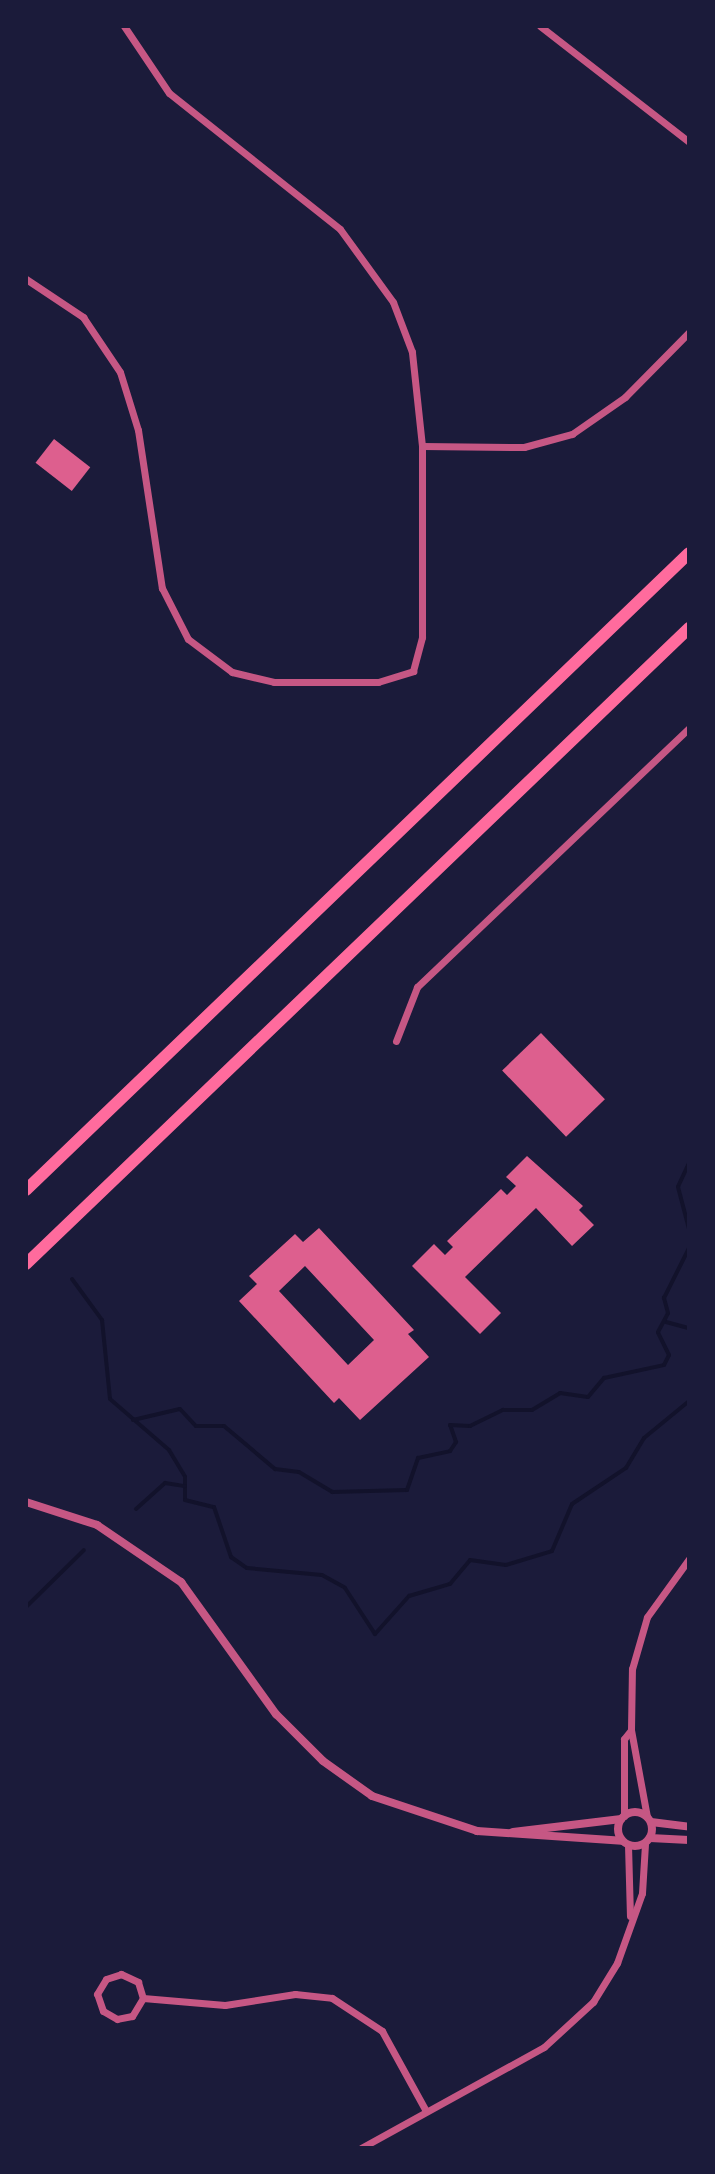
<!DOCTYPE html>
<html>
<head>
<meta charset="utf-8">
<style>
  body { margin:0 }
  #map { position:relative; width:715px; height:2174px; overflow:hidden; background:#1b1b3a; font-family:Figtree,sans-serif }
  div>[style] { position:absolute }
  .stream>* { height:4px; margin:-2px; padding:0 2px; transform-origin:2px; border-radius:2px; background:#12122b }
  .building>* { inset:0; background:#dd5f8e; transform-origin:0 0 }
  .minor>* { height:7px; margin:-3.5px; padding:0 3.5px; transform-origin:3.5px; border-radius:3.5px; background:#c65784 }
  .tertiary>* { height:8px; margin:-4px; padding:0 4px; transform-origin:4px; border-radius:4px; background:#c65784 }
  .tertiary>.ring { margin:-4px; padding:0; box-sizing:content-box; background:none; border:8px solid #c65784; border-radius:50% }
  .motorway>* { height:12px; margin:-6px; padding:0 6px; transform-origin:6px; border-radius:6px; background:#ff6b9d }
  span { translate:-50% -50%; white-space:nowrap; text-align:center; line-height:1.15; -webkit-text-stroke:8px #1b1b3a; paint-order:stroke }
  .frame { position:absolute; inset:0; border:28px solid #1b1b3a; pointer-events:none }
</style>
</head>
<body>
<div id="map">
  <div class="stream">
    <i style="left:689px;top:1163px;width:26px;rotate:115deg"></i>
    <i style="left:678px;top:1187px;width:43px;rotate:75.3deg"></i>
    <i style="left:72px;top:1279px;width:51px;rotate:53.8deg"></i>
    <i style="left:102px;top:1320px;width:79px;rotate:84.2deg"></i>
    <i style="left:110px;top:1399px;width:78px;rotate:40.8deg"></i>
    <i style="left:169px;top:1450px;width:31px;rotate:59deg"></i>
    <i style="left:185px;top:1477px;width:23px;rotate:90deg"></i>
    <i style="left:185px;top:1500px;width:30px;rotate:14deg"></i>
    <i style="left:214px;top:1507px;width:53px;rotate:71.2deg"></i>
    <i style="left:231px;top:1557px;width:19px;rotate:35deg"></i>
    <i style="left:247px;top:1568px;width:75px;rotate:5.3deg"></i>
    <i style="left:322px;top:1575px;width:26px;rotate:29deg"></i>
    <i style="left:345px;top:1588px;width:55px;rotate:56.9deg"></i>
    <i style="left:375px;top:1634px;width:51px;rotate:-48.2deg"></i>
    <i style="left:409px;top:1596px;width:43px;rotate:-16.3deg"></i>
    <i style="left:450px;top:1584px;width:31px;rotate:-50deg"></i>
    <i style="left:470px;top:1560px;width:36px;rotate:8deg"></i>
    <i style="left:506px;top:1565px;width:48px;rotate:-16.9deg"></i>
    <i style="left:552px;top:1551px;width:51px;rotate:-66.9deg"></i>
    <i style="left:572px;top:1504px;width:65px;rotate:-33.7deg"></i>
    <i style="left:626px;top:1468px;width:35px;rotate:-59deg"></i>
    <i style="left:644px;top:1438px;width:58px;rotate:-39.4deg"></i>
    <i style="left:666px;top:1322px;width:24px;rotate:15deg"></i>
    <i style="left:689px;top:1362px;width:15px;rotate:90deg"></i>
    <i style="left:133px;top:1420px;width:48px;rotate:-13.2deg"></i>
    <i style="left:180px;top:1409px;width:23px;rotate:47deg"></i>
    <i style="left:196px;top:1426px;width:28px"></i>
    <i style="left:224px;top:1426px;width:67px;rotate:40.1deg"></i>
    <i style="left:275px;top:1469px;width:24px;rotate:7deg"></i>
    <i style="left:299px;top:1472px;width:39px;rotate:31deg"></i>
    <i style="left:332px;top:1492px;width:75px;rotate:-1.5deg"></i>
    <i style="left:407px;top:1490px;width:34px;rotate:-71deg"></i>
    <i style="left:418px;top:1458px;width:33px;rotate:-12deg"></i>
    <i style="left:450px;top:1451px;width:11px;rotate:-56deg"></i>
    <i style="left:456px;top:1442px;width:18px;rotate:-109deg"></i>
    <i style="left:450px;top:1425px;width:20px;rotate:3deg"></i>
    <i style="left:470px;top:1426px;width:37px;rotate:-26deg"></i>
    <i style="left:503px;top:1410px;width:29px"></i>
    <i style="left:532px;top:1410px;width:33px;rotate:-31deg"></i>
    <i style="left:560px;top:1393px;width:28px;rotate:8deg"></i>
    <i style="left:588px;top:1397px;width:25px;rotate:-50deg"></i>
    <i style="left:604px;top:1378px;width:61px;rotate:-12.2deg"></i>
    <i style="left:664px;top:1365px;width:11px;rotate:-63deg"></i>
    <i style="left:669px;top:1355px;width:25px;rotate:-116deg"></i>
    <i style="left:658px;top:1332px;width:21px;rotate:-62deg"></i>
    <i style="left:668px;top:1313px;width:16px;rotate:-105deg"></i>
    <i style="left:664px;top:1298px;width:56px;rotate:-63.4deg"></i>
    <i style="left:136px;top:1509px;width:39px;rotate:-42deg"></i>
    <i style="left:165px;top:1483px;width:20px;rotate:9deg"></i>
    <i style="left:26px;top:1607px;width:81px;rotate:-44.5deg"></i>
  </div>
  <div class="building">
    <i style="left:54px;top:439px;width:46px;height:30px;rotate:38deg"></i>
    <i style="left:541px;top:1033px;width:92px;height:54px;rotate:46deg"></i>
    <i style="clip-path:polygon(527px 1156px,583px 1206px,579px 1210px,594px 1225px,572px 1246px,536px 1208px,465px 1277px,501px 1313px,480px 1334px,412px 1266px,434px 1244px,445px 1255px,453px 1247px,447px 1241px,501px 1189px,507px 1195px,516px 1186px,506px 1177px)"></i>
    <i style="clip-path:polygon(evenodd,319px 1228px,414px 1330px,408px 1334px,429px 1357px,360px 1420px,339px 1398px,334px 1403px,239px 1301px,257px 1284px,249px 1276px,295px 1234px,303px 1242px,319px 1228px,305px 1266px,374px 1340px,348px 1365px,279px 1291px,305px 1266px)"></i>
  </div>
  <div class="minor">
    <i style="left:540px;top:26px;width:189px;rotate:37.9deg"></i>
    <i style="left:26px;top:279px;width:69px;rotate:33.7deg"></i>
    <i style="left:83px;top:317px;width:66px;rotate:56.1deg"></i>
    <i style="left:120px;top:372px;width:61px;rotate:72.8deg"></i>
    <i style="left:138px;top:430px;width:160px;rotate:81.4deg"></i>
    <i style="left:162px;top:588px;width:57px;rotate:63deg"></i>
    <i style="left:188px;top:639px;width:55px;rotate:36.9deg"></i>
    <i style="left:232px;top:672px;width:43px;rotate:13.4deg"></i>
    <i style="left:274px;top:682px;width:104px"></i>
    <i style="left:378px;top:682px;width:37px;rotate:-17deg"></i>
    <i style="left:413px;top:671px;width:35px;rotate:-75deg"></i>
    <i style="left:422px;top:637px;width:191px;rotate:-90deg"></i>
    <i style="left:422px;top:446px;width:95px;rotate:-96.1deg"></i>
    <i style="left:412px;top:352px;width:53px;rotate:-110.8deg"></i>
    <i style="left:393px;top:302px;width:90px;rotate:-126deg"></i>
    <i style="left:340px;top:229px;width:218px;rotate:-141.5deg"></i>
    <i style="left:169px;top:93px;width:81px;rotate:-123.9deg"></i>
    <i style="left:422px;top:446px;width:102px;rotate:0.6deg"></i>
    <i style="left:524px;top:447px;width:50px;rotate:-15.2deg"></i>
    <i style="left:572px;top:434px;width:65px;rotate:-34.9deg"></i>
    <i style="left:625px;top:397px;width:91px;rotate:-45.4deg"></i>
    <i style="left:396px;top:1041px;width:58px;rotate:-68.7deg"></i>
    <i style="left:417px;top:987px;width:376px;rotate:-43.6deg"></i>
    <i style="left:624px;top:1816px;width:77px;rotate:-90deg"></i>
    <i style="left:624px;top:1739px;width:11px;rotate:-52deg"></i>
    <i style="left:647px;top:1817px;width:88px;rotate:-100.4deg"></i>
    <i style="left:631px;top:1730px;width:61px;rotate:-89.1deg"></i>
    <i style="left:632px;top:1669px;width:54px;rotate:-73.9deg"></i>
    <i style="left:647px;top:1617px;width:72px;rotate:-54.1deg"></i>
    <i style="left:628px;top:1845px;width:71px;rotate:88.4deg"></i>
    <i style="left:143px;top:1998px;width:21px;rotate:121deg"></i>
    <i style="left:132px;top:2016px;width:15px;rotate:169deg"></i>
    <i style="left:117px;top:2019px;width:16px;rotate:-150deg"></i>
    <i style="left:103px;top:2011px;width:18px;rotate:-109deg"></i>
    <i style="left:97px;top:1994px;width:17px;rotate:-59deg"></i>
    <i style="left:106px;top:1979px;width:16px;rotate:-18deg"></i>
    <i style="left:121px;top:1974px;width:19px;rotate:25deg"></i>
    <i style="left:138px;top:1982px;width:17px;rotate:73deg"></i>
    <i style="left:143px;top:1998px;width:82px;rotate:4.9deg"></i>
    <i style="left:225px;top:2005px;width:71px;rotate:-8.9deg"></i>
    <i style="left:295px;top:1994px;width:37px;rotate:6deg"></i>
    <i style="left:332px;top:1998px;width:60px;rotate:33.4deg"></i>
    <i style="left:382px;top:2031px;width:91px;rotate:61.2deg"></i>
    <i style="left:361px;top:2148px;width:209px;rotate:-28.9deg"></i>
    <i style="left:544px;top:2047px;width:67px;rotate:-42.6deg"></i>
    <i style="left:593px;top:2002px;width:46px;rotate:-58.4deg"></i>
    <i style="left:617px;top:1963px;width:74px;rotate:-70.3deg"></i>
    <i style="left:642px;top:1893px;width:49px;rotate:-86.5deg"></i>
  </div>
  <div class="tertiary">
    <i style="left:26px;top:1502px;width:75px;rotate:17.9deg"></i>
    <i style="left:97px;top:1525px;width:102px;rotate:34.2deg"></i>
    <i style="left:181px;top:1582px;width:163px;rotate:54.3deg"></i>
    <i style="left:276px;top:1714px;width:66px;rotate:45deg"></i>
    <i style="left:323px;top:1761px;width:60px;rotate:35.5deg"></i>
    <i style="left:372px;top:1796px;width:111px;rotate:18.4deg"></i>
    <i style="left:477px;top:1831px;width:145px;rotate:3.9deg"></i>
    <i class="ring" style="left:618px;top:1812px;width:26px;height:26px"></i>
    <i style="left:651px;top:1822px;width:38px;rotate:7deg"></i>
    <i style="left:513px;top:1832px;width:109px;rotate:-6.9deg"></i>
    <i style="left:650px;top:1838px;width:39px;rotate:3deg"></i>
  </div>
  <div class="motorway">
    <i style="left:26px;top:1190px;width:919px;rotate:-43.85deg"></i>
    <i style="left:26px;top:1264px;width:919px;rotate:-43.81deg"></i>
  </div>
  <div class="frame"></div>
</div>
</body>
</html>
